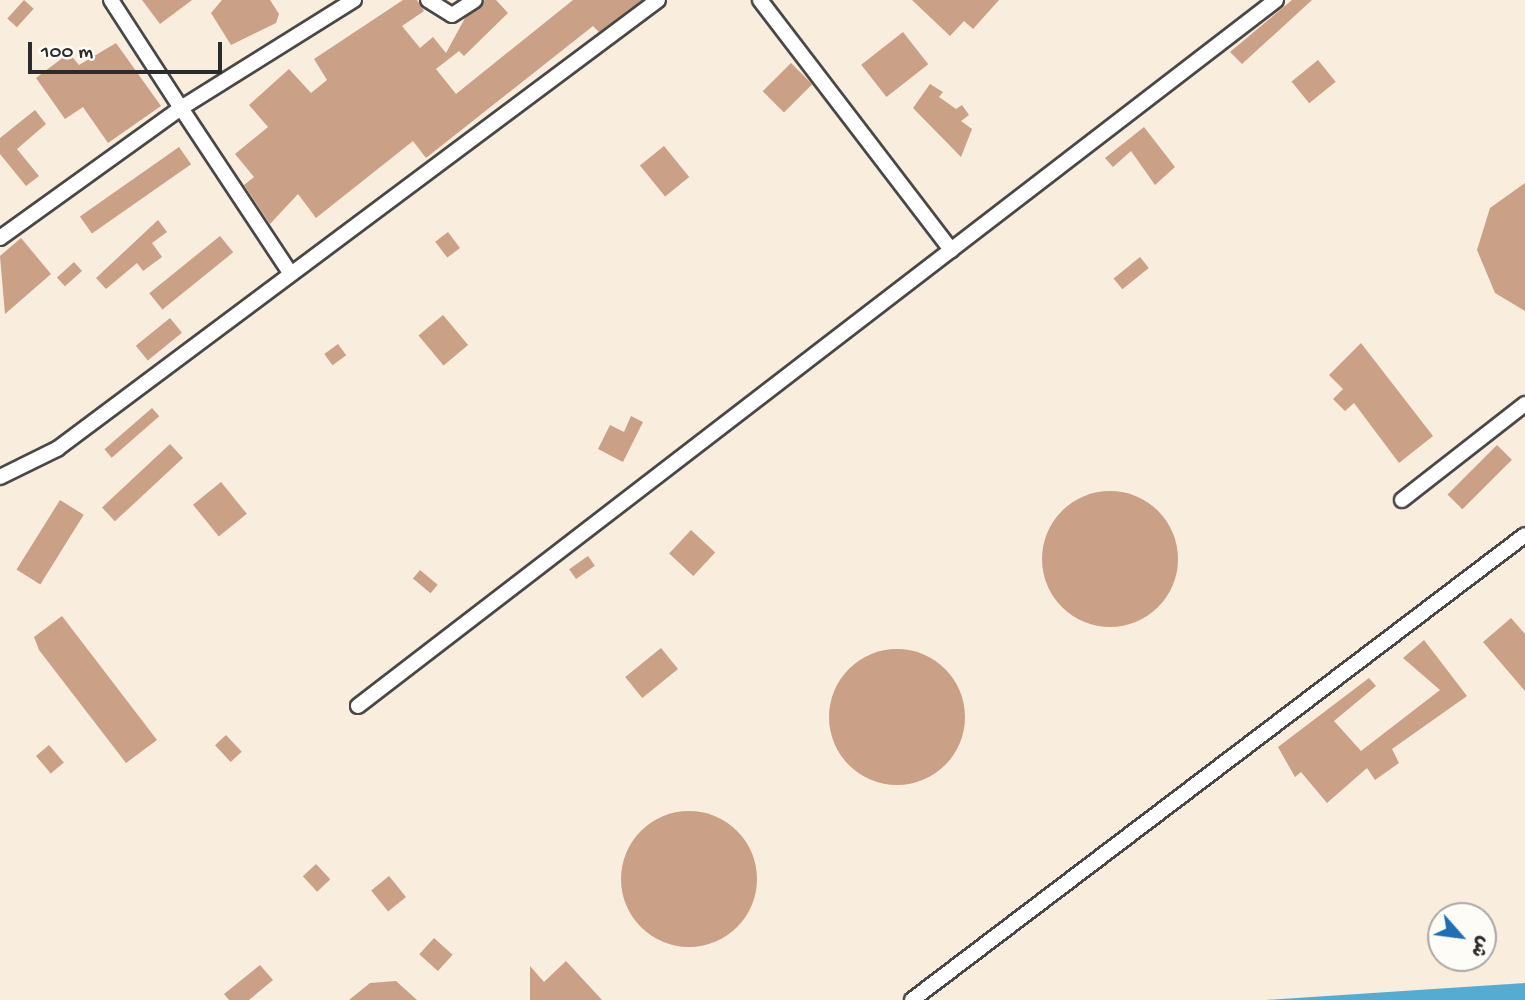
<!DOCTYPE html>
<html>
<head>
<meta charset="utf-8">
<style>
  body { margin:0 }
  #map { position:relative; width:1525px; height:1000px; overflow:hidden; background:#f9eddd; font-family:"Gochi Hand","Playpen Sans Arabic",sans-serif }
  div>[style] { position:absolute }
  .water>* { inset:0; background:#55acd2 }
  .building>* { inset:0; background:#caa087; transform-origin:0 0 }
  .round { border-radius:50% }
  .roads { filter:drop-shadow(2px 0 #4a4846) drop-shadow(-2px 0 #4a4846) drop-shadow(0 2px #4a4846) drop-shadow(0 -2px #4a4846) }
  .minor>* { height:14px; margin:-7px; padding:0 7px; transform-origin:7px; border-radius:7px; background:#fff }
  span { translate:-50% -50%; white-space:nowrap; text-align:center; line-height:1.15; -webkit-text-stroke:7px #fdfcf7; paint-order:stroke }
  .north { position:absolute; left:1427px; top:902px; width:70px; height:70px; box-sizing:border-box; background:#fdfcf7; border:2px solid #a9a8a5; border-radius:50%; rotate:118deg; font-size:19px; font-weight:700; line-height:28px; text-align:center; color:#2b2b2b }
  .north::after { content:''; display:block; margin:auto; width:24px; height:32px; background:#1f6fb2; clip-path:polygon(50% 0,100% 100%,50% 72%,0 100%) }
  .scale { position:absolute; left:28px; top:42px; width:194px; height:32px; box-sizing:border-box; border:4px solid #2b2b2b; border-top:0; padding-left:9px; font-size:21px; line-height:24px; white-space:nowrap; color:#2b2b2b; -webkit-text-stroke:5px #fdfcf7; paint-order:stroke }
</style>
</head>
<body>
<div id="map">
  <div class="water">
    <i style="clip-path:polygon(1525px 983px,1525px 1000px,1266px 1000px)"></i>
  </div>
  <div class="building">
    <i style="left:24px;top:0;width:13px;height:25px;rotate:42deg"></i>
    <i style="clip-path:polygon(142px 0,192px 0,160px 24px)"></i>
    <i style="clip-path:polygon(222px 0,270px 0,279px 14px,276px 23px,231px 45px,211px 13px)"></i>
    <i style="clip-path:polygon(403px 0,417px 0,424px 11px,402px 26px,420px 48px,433px 37px,446px 53px,465px 18px,485px 0,496px 0,508px 13px,464px 56px,459px 51px,436px 69px,456px 94px,573px 0,642px 0,599px 32px,593px 26px,426px 158px,413px 141px,316px 218px,298px 194px,270px 224px,244px 185px,254px 177px,235px 154px,268px 127px,249px 105px,289px 69px,311px 93px,327px 80px,314px 59px)"></i>
    <i style="clip-path:polygon(912px 0,999px 0,973px 29px,964px 21px,950px 36px)"></i>
    <i style="clip-path:polygon(1292px 0,1312px 0,1242px 64px,1230px 52px)"></i>
    <i style="left:903px;top:32px;width:41px;height:53px;rotate:52deg"></i>
    <i style="clip-path:polygon(116px 43px,161px 106px,108px 143px,83px 107px,65px 119px,36px 78px,69px 53px,79px 65px)"></i>
    <i style="left:1318px;top:60px;width:28px;height:34px;rotate:51deg"></i>
    <i style="left:791px;top:63px;width:30px;height:40px;rotate:45deg"></i>
    <i style="clip-path:polygon(930px 84px,943px 92px,939px 97px,956px 109px,962px 105px,969px 115px,961px 121px,972px 129px,961px 157px,913px 108px)"></i>
    <i style="clip-path:polygon(35px 110px,46px 124px,17px 149px,39px 176px,26px 186px,0 154px,0 138px)"></i>
    <i style="clip-path:polygon(1144px 127px,1175px 167px,1155px 185px,1131px 151px,1113px 167px,1105px 158px)"></i>
    <i style="left:664px;top:146px;width:40px;height:31px;rotate:51deg"></i>
    <i style="left:179px;top:147px;width:21px;height:121px;rotate:55deg"></i>
    <i style="clip-path:polygon(1525px 183px,1525px 311px,1495px 293px,1477px 250px,1490px 208px)"></i>
    <i style="clip-path:polygon(158px 220px,167px 232px,152px 243px,162px 257px,143px 271px,137px 263px,106px 289px,96px 278px)"></i>
    <i style="left:448px;top:232px;width:20px;height:16px;rotate:53deg"></i>
    <i style="left:220px;top:236px;width:21px;height:91px;rotate:51deg"></i>
    <i style="clip-path:polygon(21px 238px,51px 274px,5px 314px,0 256px)"></i>
    <i style="left:1140px;top:257px;width:14px;height:34px;rotate:51deg"></i>
    <i style="left:74px;top:262px;width:12px;height:23px;rotate:48deg"></i>
    <i style="left:443px;top:315px;width:39px;height:32px;rotate:50deg"></i>
    <i style="left:170px;top:318px;width:19px;height:44px;rotate:51deg"></i>
    <i style="clip-path:polygon(1361px 343px,1433px 436px,1399px 463px,1354px 403px,1345px 411px,1333px 399px,1343px 389px,1329px 375px)"></i>
    <i style="left:338px;top:344px;width:14px;height:17px;rotate:54deg"></i>
    <i style="left:152px;top:408px;width:11px;height:63px;rotate:49deg"></i>
    <i style="clip-path:polygon(631px 416px,643px 422px,623px 462px,598px 449px,610px 425px,624px 432px)"></i>
    <i style="left:170px;top:444px;width:19px;height:93px;rotate:47deg"></i>
    <i style="left:1497px;top:445px;width:21px;height:70px;rotate:45deg"></i>
    <i style="left:221px;top:482px;width:41px;height:36px;rotate:51deg"></i>
    <i class="round" style="left:1042px;top:491px;width:136px;height:136px"></i>
    <i style="left:60px;top:500px;width:28px;height:82px;rotate:32deg"></i>
    <i style="left:691px;top:530px;width:33px;height:32px;rotate:43deg"></i>
    <i style="left:588px;top:556px;width:12px;height:23px;rotate:55deg"></i>
    <i style="left:420px;top:570px;width:23px;height:11px;rotate:40deg"></i>
    <i style="clip-path:polygon(62px 616px,157px 740px,126px 763px,39px 650px,34px 637px)"></i>
    <i style="clip-path:polygon(1511px 618px,1525px 634px,1525px 691px,1483px 642px)"></i>
    <i style="clip-path:polygon(1424px 640px,1467px 696px,1392px 749px,1399px 763px,1375px 780px,1367px 768px,1327px 803px,1301px 772px,1295px 777px,1278px 747px,1369px 678px,1376px 686px,1334px 721px,1361px 751px,1440px 690px,1403px 658px)"></i>
    <i style="left:661px;top:648px;width:27px;height:46px;rotate:51deg"></i>
    <i class="round" style="left:829px;top:649px;width:136px;height:136px"></i>
    <i style="left:226px;top:735px;width:23px;height:15px;rotate:47deg"></i>
    <i style="left:49px;top:745px;width:23px;height:17px;rotate:50deg"></i>
    <i class="round" style="left:621px;top:811px;width:136px;height:136px"></i>
    <i style="left:316px;top:864px;width:21px;height:18px;rotate:47deg"></i>
    <i style="left:389px;top:876px;width:27px;height:23px;rotate:51deg"></i>
    <i style="left:434px;top:938px;width:25px;height:22px;rotate:42deg"></i>
    <i style="clip-path:polygon(566px 961px,602px 1000px,530px 1000px,530px 966px,544px 982px)"></i>
    <i style="clip-path:polygon(260px 965px,273px 980px,249px 1000px,229px 1000px,224px 994px)"></i>
    <i style="clip-path:polygon(396px 981px,417px 1000px,349px 1000px,370px 983px)"></i>
  </div>
  <div class="roads">
    <div class="minor">
      <i style="left:111px;top:0;width:129px;rotate:57.1deg"></i>
      <i style="left:181px;top:108px;width:204px;rotate:-32deg"></i>
      <i style="left:428px;top:0;width:28px;rotate:32deg"></i>
      <i style="left:452px;top:15px;width:27px;rotate:-33deg"></i>
      <i style="left:760px;top:0;width:315px;rotate:52.6deg"></i>
      <i style="left:0;top:238px;width:223px;rotate:-35.7deg"></i>
      <i style="left:181px;top:108px;width:199px;rotate:56.5deg"></i>
      <i style="left:0;top:477px;width:64px;rotate:-26.2deg"></i>
      <i style="left:57px;top:449px;width:750px;rotate:-36.76deg"></i>
      <i style="left:1402px;top:500px;width:156px;rotate:-38deg"></i>
      <i style="left:358px;top:706px;width:1158px;rotate:-37.56deg"></i>
      <i style="left:912px;top:1000px;width:769px;rotate:-37.18deg"></i>
    </div>
  </div>
  <div class="north">ش</div>
  <div class="scale">100 m</div>
</div>
</body>
</html>
